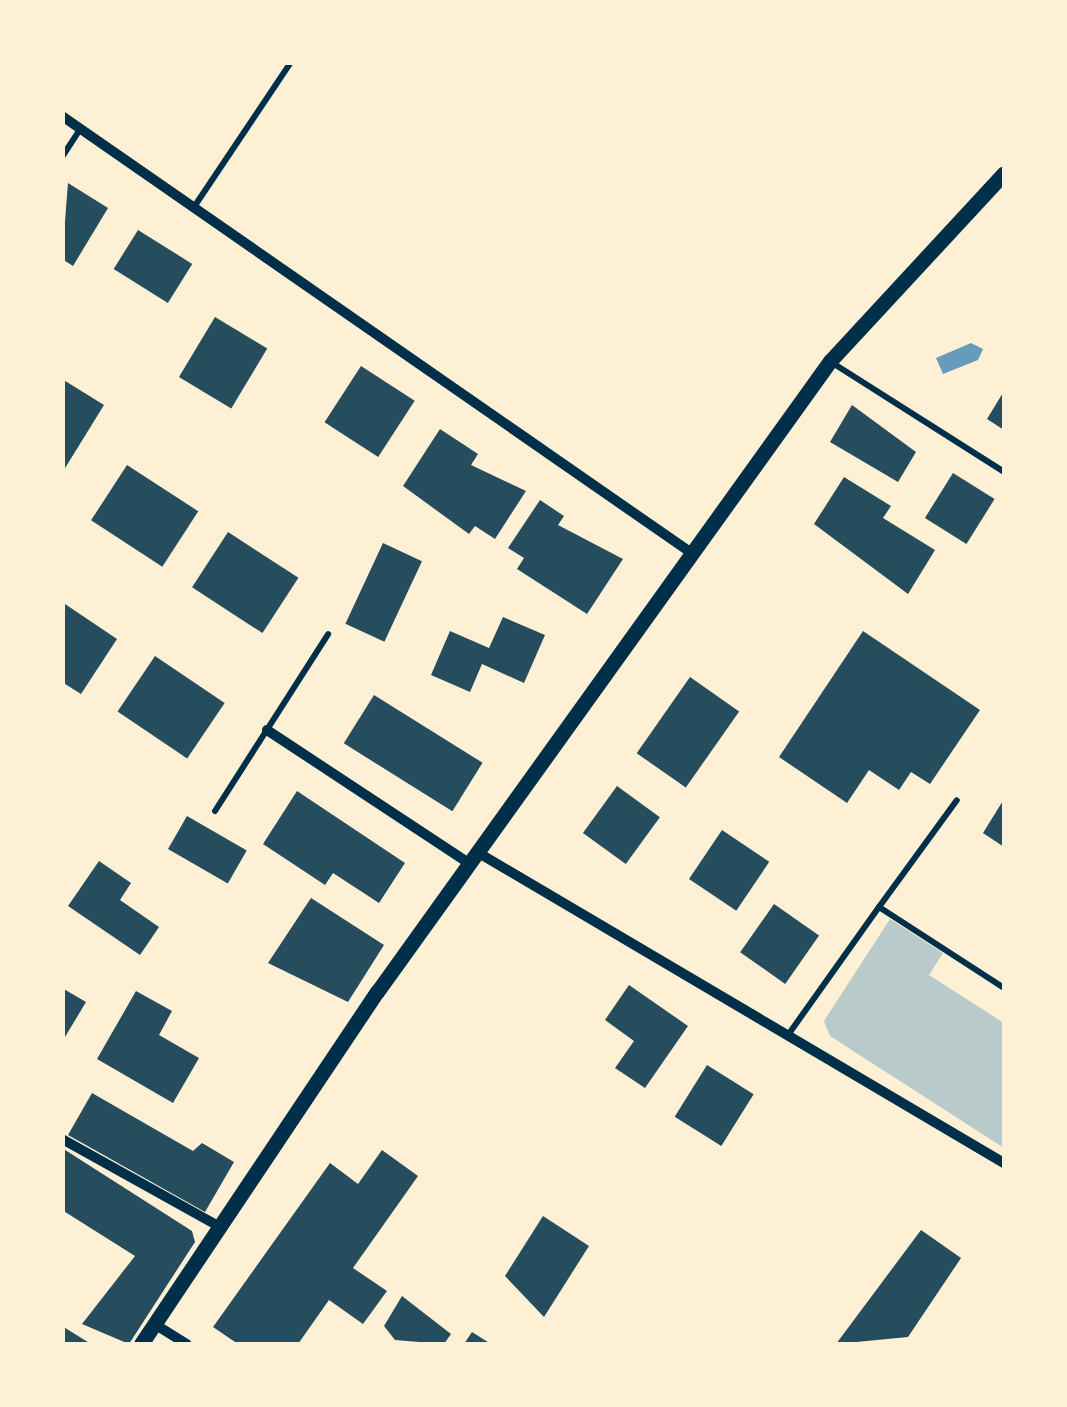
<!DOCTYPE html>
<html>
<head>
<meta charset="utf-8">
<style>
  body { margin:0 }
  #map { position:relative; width:1067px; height:1407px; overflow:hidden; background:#fdf0d5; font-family:"Nunito Sans",sans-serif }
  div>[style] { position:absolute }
  .green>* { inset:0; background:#b9caca }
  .water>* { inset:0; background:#669bbc }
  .building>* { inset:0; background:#264d5e; transform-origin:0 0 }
  .service>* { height:6px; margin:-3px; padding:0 3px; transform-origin:3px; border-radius:3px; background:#003049 }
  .minor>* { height:10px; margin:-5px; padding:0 5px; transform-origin:5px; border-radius:5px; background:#003049 }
  .tertiary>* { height:15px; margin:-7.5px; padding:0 7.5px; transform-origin:7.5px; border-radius:7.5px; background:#003049 }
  span { translate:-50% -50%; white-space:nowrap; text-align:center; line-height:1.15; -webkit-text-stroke:10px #fdf0d5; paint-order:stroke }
  .frame { position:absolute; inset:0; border:65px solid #fdf0d5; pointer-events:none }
</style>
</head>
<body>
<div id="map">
  <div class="green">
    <i style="clip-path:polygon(890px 919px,943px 953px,929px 975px,1004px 1023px,1004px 1148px,830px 1036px,824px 1021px)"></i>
  </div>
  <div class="water">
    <i style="clip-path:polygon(971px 343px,983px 349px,978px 360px,943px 374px,936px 358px)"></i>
  </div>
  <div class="building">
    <i style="clip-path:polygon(68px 183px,108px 208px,73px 266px,62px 259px)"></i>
    <i style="left:138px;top:230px;width:64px;height:46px;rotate:32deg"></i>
    <i style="left:215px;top:317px;width:61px;height:70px;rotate:31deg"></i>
    <i style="left:361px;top:366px;width:64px;height:67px;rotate:33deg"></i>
    <i style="clip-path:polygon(62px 379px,104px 405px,62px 473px)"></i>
    <i style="clip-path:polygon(1004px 391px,1004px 430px,987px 419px)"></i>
    <i style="clip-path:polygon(852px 405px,916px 452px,898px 482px,830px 442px)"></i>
    <i style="clip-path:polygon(440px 429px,478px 454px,471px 465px,526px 491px,495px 539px,475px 526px,469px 534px,403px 486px)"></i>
    <i style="left:127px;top:465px;width:85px;height:66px;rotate:33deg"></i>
    <i style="left:953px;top:473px;width:49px;height:53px;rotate:32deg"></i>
    <i style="clip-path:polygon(844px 477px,891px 506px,883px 518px,935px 550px,908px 594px,814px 524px)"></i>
    <i style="clip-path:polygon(540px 500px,564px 516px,558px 525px,623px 559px,587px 614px,517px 569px,524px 558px,508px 548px)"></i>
    <i style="left:228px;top:532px;width:84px;height:66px;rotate:33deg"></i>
    <i style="left:383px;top:543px;width:43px;height:89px;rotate:25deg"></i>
    <i style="clip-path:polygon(62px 602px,117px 639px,81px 694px,62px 682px)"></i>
    <i style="clip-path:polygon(503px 617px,545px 635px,524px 683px,482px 664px,470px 692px,431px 675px,450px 631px,489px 648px)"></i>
    <i style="clip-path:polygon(863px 631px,980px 710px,930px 784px,911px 772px,899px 790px,869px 770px,847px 803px,779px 757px)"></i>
    <i style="left:155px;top:656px;width:84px;height:67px;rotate:34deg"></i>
    <i style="left:690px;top:677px;width:60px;height:93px;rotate:35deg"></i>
    <i style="left:374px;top:695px;width:128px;height:57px;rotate:32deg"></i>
    <i style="left:617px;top:786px;width:53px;height:58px;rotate:36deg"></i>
    <i style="clip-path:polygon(297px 791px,405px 863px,379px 903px,333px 873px,325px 885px,263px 844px)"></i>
    <i style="clip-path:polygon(1004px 799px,1004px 847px,983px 833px)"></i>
    <i style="left:187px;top:816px;width:69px;height:38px;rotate:30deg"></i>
    <i style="left:722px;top:830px;width:57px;height:59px;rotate:34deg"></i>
    <i style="clip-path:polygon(99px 861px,131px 883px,120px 900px,159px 927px,140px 955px,68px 906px)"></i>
    <i style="clip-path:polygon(311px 898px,384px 945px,348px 1002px,268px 963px)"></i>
    <i style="left:774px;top:904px;width:55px;height:59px;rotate:35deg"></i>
    <i style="clip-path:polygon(629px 985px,688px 1026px,645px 1088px,615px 1068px,634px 1041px,605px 1020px)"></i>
    <i style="clip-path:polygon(62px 988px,86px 1002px,62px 1042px)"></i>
    <i style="clip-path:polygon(136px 991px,172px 1011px,159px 1035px,199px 1058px,173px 1103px,97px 1059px)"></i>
    <i style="left:707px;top:1065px;width:55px;height:61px;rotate:32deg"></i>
    <i style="clip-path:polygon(92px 1093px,193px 1151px,202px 1143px,234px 1162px,205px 1212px,68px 1135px)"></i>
    <i style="clip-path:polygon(62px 1148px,192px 1231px,195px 1242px,129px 1344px,82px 1324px,135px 1256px,62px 1210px)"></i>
    <i style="clip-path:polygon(382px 1150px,418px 1176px,353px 1268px,387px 1291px,363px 1324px,329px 1300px,298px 1344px,238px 1344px,213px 1327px,330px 1163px,358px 1184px)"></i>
    <i style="clip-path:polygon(543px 1216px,589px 1246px,544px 1317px,505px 1276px)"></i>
    <i style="clip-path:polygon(921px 1230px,961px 1258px,908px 1337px,836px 1344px)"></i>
    <i style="clip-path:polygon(402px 1296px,451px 1334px,444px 1344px,395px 1340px,384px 1326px)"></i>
    <i style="clip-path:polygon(62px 1326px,91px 1344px,62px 1344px)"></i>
    <i style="clip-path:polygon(472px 1332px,491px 1344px,464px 1344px)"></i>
  </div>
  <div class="service">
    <i style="left:62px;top:157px;width:33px;rotate:-57deg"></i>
    <i style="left:196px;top:204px;width:171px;rotate:-56.2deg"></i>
    <i style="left:831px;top:362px;width:205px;rotate:32.4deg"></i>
    <i style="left:215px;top:811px;width:210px;rotate:-57.4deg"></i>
    <i style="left:879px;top:907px;width:132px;rotate:-53.9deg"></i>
    <i style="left:788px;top:1035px;width:157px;rotate:-54.6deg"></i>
    <i style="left:879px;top:907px;width:149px;rotate:32.9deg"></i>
  </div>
  <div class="minor">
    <i style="left:62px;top:116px;width:768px;rotate:34.77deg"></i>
    <i style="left:267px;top:730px;width:242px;rotate:33.4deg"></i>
    <i style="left:477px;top:852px;width:612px;rotate:30.55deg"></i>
    <i style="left:62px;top:1139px;width:183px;rotate:29.1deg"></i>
    <i style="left:156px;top:1325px;width:36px;rotate:32deg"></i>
  </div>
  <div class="tertiary">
    <i style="left:141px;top:1344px;width:424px;rotate:-56.2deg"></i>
    <i style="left:377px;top:992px;width:777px;rotate:-54.33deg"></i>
    <i style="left:830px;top:361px;width:256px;rotate:-47.2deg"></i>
  </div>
  <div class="frame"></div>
</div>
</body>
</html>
